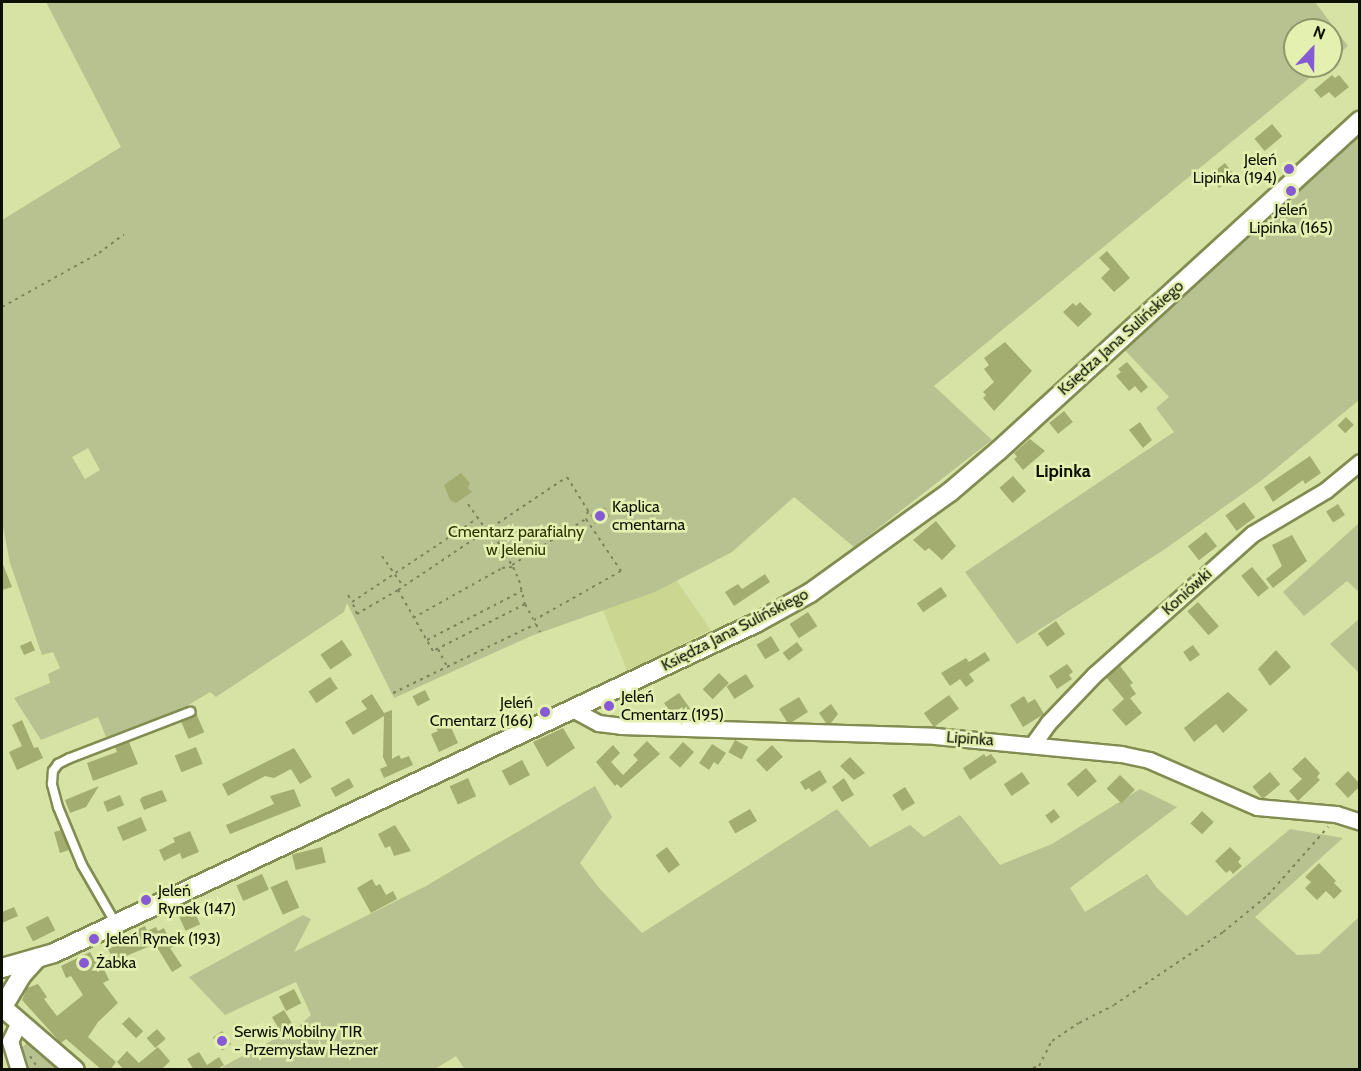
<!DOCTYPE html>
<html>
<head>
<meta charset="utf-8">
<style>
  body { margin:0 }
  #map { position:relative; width:1361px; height:1071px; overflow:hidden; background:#d7e3a4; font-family:Cabin,sans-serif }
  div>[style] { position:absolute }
  .built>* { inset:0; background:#cbd791 }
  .green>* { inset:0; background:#b8c190 }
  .building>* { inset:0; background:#a2ad6f; transform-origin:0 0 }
  .path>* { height:2px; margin-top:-1px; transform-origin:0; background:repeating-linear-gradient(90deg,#7c845a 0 3px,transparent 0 7.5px) }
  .roads { filter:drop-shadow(2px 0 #828c51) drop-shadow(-2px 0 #828c51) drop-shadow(0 2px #828c51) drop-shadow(0 -2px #828c51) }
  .service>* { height:8px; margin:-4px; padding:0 4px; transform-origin:4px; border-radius:4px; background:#fff }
  .minor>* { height:15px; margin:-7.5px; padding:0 7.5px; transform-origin:7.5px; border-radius:7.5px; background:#fff }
  .tertiary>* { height:18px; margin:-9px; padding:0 9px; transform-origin:9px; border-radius:9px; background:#fff }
  .dots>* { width:16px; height:16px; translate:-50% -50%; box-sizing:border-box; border:3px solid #e4f0b0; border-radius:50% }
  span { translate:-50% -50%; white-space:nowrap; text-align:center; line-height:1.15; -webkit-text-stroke:5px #e4f0b0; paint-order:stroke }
  .poi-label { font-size:16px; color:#0d1000 }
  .right { translate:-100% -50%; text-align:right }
  .left { translate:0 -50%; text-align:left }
  .street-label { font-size:16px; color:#0d1000 }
  .park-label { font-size:16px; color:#2d3301 }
  .neighbourhood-label { font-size:18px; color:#0d1000; font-weight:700 }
  .frame { position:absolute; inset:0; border:3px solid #0d1000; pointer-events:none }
  .north { position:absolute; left:1283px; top:18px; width:60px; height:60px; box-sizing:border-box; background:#e4f0b0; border:2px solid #8e966a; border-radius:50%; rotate:22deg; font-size:16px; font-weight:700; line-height:24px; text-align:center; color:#0d1000 }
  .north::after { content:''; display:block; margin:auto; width:21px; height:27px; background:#855ad4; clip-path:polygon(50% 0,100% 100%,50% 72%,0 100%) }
</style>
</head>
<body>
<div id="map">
  <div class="built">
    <i style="clip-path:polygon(676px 580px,711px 630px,627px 671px,603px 610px,655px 592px)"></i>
  </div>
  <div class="green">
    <i style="clip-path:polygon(evenodd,46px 2px,1315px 2px,1348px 46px,1331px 61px,1331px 30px,1295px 30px,1295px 66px,1324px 66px,934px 386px,992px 440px,854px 547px,794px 497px,732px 552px,655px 592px,531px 636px,394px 698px,347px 603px,344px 612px,216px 697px,210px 692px,180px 710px,106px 737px,98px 717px,41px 740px,14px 698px,50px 683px,48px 674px,60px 668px,53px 652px,42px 655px,10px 563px,2px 522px,2px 220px,121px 147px,46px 2px,88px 448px,100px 470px,85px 479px,72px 457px,88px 448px)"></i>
    <i style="clip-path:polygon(1359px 131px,1359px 400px,1262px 480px,1165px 549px,1017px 644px,965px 572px,1174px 432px,1156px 408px,1169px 397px,1122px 347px)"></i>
    <i style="clip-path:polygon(1359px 523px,1359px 592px,1347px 581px,1304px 616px,1283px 592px)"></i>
    <i style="clip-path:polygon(1359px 619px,1359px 673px,1330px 644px)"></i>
    <i style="clip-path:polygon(595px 786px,612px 817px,580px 863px,600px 889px,642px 933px,837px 809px,870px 847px,910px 825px,924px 837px,960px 815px,1000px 865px,1052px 844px,1140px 789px,1177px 807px,1070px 888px,1085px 912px,1147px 874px,1157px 888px,1187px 916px,1290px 829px,1343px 838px,1255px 917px,1297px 955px,1319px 954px,1359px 917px,1359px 1069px,465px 1070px,456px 1056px,435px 1069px,224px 1069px,222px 1067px,299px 1026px,311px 1015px,296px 982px,225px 1015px,189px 977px,303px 915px,311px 919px,294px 952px,426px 886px)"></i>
    <i style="clip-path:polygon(28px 1042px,62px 1069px,26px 1069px,19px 1050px)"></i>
  </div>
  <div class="building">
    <i style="clip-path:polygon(1332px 75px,1335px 78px,1339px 75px,1349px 87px,1335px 98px,1329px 92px,1321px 98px,1314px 90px)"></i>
    <i style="left:1272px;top:124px;width:16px;height:23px;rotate:50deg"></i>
    <i style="left:1225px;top:163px;width:16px;height:20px;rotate:52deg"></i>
    <i style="clip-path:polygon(1107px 251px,1130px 278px,1114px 292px,1101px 278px,1110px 269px,1099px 258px)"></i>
    <i style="clip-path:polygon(1080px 302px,1092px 314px,1078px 327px,1063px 312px,1073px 303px,1076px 306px)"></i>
    <i style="clip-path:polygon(1005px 342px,1032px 371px,994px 411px,983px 398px,986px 395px,983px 392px,994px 382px,984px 369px,989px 365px,984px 358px)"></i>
    <i style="clip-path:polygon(1127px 362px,1148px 387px,1141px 393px,1135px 386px,1129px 391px,1116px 376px,1121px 372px,1118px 369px)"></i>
    <i style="left:1064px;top:411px;width:14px;height:19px;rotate:51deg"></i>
    <i style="left:1346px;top:417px;width:11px;height:12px;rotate:45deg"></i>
    <i style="clip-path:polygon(1140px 422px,1152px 440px,1143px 448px,1129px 430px)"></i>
    <i style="clip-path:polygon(1030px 439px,1045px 451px,1023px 470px,1014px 459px,1017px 457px,1014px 453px)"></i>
    <i style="clip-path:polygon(1310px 456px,1321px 473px,1305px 484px,1303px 480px,1273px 502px,1264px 487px)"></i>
    <i style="clip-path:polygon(461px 473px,470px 483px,468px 488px,472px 492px,456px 503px,450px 500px,444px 485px)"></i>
    <i style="left:1013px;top:476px;width:20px;height:18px;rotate:49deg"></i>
    <i style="left:1244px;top:502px;width:19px;height:23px;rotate:54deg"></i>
    <i style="left:1338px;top:504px;width:13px;height:14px;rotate:58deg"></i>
    <i style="left:605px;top:507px;width:11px;height:17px;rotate:63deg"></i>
    <i style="clip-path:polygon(936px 521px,956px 546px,942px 560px,929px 548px,925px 551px,913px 540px)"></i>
    <i style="left:1206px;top:532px;width:18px;height:23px;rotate:52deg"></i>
    <i style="clip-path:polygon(1292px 535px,1307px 561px,1273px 588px,1266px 579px,1282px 566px,1272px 545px)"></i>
    <i style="clip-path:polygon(2px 562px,12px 587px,2px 590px)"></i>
    <i style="left:1252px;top:567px;width:27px;height:14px;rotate:51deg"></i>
    <i style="clip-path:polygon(765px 574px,770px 582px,734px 606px,725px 592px,738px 584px,742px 589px)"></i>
    <i style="left:941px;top:587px;width:11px;height:29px;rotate:56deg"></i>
    <i style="left:1198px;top:602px;width:32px;height:14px;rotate:49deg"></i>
    <i style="left:808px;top:612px;width:17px;height:22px;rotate:57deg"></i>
    <i style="left:1056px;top:621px;width:16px;height:22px;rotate:55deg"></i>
    <i style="left:771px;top:636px;width:17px;height:17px;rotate:59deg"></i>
    <i style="left:342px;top:640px;width:18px;height:26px;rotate:56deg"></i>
    <i style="left:31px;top:641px;width:10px;height:12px;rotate:66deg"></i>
    <i style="left:797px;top:642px;width:10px;height:18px;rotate:53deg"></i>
    <i style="left:1193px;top:645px;width:12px;height:12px;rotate:55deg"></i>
    <i style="clip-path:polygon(1276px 650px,1291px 667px,1270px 686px,1258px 669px)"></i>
    <i style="clip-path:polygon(985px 652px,990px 660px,969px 674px,974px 681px,966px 687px,960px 679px,950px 686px,941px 673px,966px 658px,969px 662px)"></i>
    <i style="clip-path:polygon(1067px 664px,1073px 672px,1069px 675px,1072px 679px,1057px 689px,1049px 676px)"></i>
    <i style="clip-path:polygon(1120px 666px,1133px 683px,1130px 685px,1136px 694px,1130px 698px,1142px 713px,1126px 726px,1112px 710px,1124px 699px,1106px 677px)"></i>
    <i style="left:719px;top:673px;width:14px;height:23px;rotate:45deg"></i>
    <i style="left:746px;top:674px;width:15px;height:23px;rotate:58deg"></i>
    <i style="left:330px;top:677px;width:14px;height:26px;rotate:56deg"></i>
    <i style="left:425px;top:690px;width:11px;height:14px;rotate:63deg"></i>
    <i style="clip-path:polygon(1228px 692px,1248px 710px,1223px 733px,1216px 724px,1194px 742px,1184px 728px)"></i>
    <i style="clip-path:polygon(679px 693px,691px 710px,675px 718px,664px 703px)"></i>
    <i style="clip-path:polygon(372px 694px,384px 713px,392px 710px,392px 759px,399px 755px,401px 759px,409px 756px,413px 765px,384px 778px,380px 769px,387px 766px,383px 757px,384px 716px,353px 735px,345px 722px,367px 709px,361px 701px)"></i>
    <i style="left:949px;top:695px;width:17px;height:31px;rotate:54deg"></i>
    <i style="clip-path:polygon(1024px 696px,1028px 703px,1035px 699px,1044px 714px,1023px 727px,1010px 705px)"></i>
    <i style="clip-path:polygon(799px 697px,808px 712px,792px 722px,787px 722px,779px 709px)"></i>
    <i style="clip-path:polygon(831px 704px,838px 714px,831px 723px,826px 723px,819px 713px)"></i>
    <i style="left:196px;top:713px;width:21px;height:17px;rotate:67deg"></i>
    <i style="clip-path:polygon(22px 720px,34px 748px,38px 747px,43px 758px,17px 770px,9px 752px,22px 746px,12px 725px)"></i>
    <i style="clip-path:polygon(444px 723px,446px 727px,450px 725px,458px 743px,439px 752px,431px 734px,438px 731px,435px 727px)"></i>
    <i style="clip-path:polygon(563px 728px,575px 748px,547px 767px,533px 742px)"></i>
    <i style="left:735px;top:740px;width:15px;height:14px;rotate:28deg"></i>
    <i style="clip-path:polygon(647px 741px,660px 754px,621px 788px,617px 784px,615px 786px,596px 762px,613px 745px,620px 753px,611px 762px,623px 775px,638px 760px,633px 755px)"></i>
    <i style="clip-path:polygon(129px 742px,138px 764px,93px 781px,87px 763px,117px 752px,115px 747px)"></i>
    <i style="left:683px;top:742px;width:15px;height:21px;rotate:42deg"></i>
    <i style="clip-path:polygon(712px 744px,726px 753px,718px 765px,714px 762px,709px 770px,699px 763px)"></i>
    <i style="left:772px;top:745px;width:16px;height:22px;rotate:47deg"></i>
    <i style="left:196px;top:747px;width:18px;height:23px;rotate:68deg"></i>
    <i style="clip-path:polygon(294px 748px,312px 777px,300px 784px,291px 769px,274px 778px,265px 776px,228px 796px,222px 784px)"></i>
    <i style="clip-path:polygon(984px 754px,986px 757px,991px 754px,997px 762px,970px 780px,963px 768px)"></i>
    <i style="clip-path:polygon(850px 757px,865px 773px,854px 780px,840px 766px)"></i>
    <i style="clip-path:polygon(1305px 757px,1320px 773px,1317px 777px,1320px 780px,1298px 801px,1289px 791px,1302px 779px,1292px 769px)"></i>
    <i style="left:522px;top:760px;width:17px;height:23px;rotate:62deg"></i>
    <i style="left:1086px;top:768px;width:17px;height:25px;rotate:50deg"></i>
    <i style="clip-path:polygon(820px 770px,827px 782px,812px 792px,809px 788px,805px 790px,800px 782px)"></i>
    <i style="clip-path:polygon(1348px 771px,1359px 783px,1359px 787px,1348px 798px,1335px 784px)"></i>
    <i style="left:1022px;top:772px;width:14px;height:22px;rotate:56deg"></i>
    <i style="left:1270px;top:772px;width:16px;height:23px;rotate:50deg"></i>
    <i style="left:1120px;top:775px;width:21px;height:19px;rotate:45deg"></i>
    <i style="left:349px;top:778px;width:10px;height:21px;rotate:61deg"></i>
    <i style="left:468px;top:778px;width:20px;height:20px;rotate:66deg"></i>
    <i style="clip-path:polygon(844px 778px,854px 795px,842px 802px,832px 787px)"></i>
    <i style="clip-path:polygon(99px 786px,86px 807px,70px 813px,65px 800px)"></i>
    <i style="left:905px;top:787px;width:19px;height:15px;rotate:58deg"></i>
    <i style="clip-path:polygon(294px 789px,301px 806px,230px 834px,226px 825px,274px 804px,270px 796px)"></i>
    <i style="clip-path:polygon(162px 790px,167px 801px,144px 810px,140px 800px,142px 797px)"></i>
    <i style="left:120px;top:795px;width:11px;height:18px;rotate:68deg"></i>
    <i style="left:750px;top:809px;width:14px;height:25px;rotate:60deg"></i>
    <i style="left:1054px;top:809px;width:10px;height:11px;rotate:53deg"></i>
    <i style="left:1202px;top:811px;width:16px;height:17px;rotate:43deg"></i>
    <i style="left:141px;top:817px;width:15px;height:26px;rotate:67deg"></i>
    <i style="clip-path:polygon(395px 825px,411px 851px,394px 856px,390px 846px,385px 848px,378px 834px)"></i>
    <i style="clip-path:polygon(61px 830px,69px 850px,60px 853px,54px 832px)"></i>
    <i style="clip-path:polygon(190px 831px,199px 852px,182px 859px,180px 853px,164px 861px,159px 850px,175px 842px,173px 838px)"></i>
    <i style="left:322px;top:847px;width:16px;height:31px;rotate:76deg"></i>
    <i style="left:667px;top:847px;width:22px;height:14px;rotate:54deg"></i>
    <i style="clip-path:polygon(1230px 847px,1241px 858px,1238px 862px,1242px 866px,1233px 874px,1230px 870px,1226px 873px,1215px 861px)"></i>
    <i style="clip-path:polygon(1319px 863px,1336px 881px,1334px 883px,1342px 891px,1334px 899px,1326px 891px,1317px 900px,1305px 888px,1311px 882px,1305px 877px)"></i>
    <i style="left:262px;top:874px;width:17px;height:28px;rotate:66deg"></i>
    <i style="clip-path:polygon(372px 879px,376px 886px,380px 884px,386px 895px,393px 891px,397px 899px,371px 913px,357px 888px)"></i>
    <i style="left:287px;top:880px;width:30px;height:18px;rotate:66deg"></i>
    <i style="left:192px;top:906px;width:20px;height:16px;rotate:66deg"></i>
    <i style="clip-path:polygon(14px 907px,18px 916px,2px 923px,2px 912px)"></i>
    <i style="left:48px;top:916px;width:16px;height:25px;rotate:63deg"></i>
    <i style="clip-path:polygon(145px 926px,147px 931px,156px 927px,158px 931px,164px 928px,168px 937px,173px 936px,177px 944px,170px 948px,182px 966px,172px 972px,155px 944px,114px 961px,108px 949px,132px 938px,129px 933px)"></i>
    <i style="clip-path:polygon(90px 952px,96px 963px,100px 961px,109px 980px,103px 983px,118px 1003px,98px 1022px,88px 1037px,116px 1062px,110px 1070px,102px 1070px,66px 1039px,61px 1043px,22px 1000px,27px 988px,38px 984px,47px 997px,44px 999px,57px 1016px,83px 995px,71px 976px,66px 978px,61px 966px)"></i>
    <i style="left:294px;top:989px;width:16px;height:17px;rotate:63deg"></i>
    <i style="left:284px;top:1010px;width:23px;height:14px;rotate:59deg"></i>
    <i style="left:129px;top:1017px;width:20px;height:10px;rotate:45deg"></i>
    <i style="left:157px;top:1029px;width:13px;height:14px;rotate:48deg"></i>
    <i style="left:222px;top:1031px;width:16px;height:11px;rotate:55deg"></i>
    <i style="clip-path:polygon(158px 1047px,170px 1061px,161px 1070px,124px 1070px,117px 1062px,127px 1051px,139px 1063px)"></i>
    <i style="clip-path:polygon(199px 1052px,207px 1065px,219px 1057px,224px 1065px,216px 1070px,194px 1070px,187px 1059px)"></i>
  </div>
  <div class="path">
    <i style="left:2px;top:307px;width:111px;rotate:-29.1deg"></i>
    <i style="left:99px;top:253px;width:31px;rotate:-37deg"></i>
    <i style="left:468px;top:504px;width:28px;rotate:55deg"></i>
    <i style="left:484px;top:527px;width:6px;rotate:18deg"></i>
    <i style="left:490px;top:529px;width:44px;rotate:58.8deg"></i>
    <i style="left:513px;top:567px;width:14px;rotate:65deg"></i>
    <i style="left:519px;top:580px;width:25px;rotate:76deg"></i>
    <i style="left:525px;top:604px;width:17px;rotate:62deg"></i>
    <i style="left:382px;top:556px;width:37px;rotate:55deg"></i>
    <i style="left:512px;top:565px;width:87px;rotate:-31.9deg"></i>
    <i style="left:586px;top:519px;width:63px;rotate:56.1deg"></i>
    <i style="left:621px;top:571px;width:100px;rotate:150.6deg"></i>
    <i style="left:398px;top:590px;width:48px;rotate:149.7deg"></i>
    <i style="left:357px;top:614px;width:13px;rotate:-113deg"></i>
    <i style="left:352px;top:602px;width:151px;rotate:-33.7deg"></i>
    <i style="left:348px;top:595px;width:8px;rotate:60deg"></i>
    <i style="left:525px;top:604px;width:103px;rotate:152.9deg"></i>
    <i style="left:433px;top:651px;width:70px;rotate:-119.8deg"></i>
    <i style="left:398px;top:590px;width:203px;rotate:-33.8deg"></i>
    <i style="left:567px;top:477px;width:40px;rotate:58deg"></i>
    <i style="left:588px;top:511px;width:8px;rotate:104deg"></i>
    <i style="left:413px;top:618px;width:102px;rotate:-29.3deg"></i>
    <i style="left:502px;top:568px;width:11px;rotate:-5deg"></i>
    <i style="left:536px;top:624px;width:9px;rotate:63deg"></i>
    <i style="left:427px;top:640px;width:107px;rotate:-27.3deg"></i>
    <i style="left:438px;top:649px;width:18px;rotate:63deg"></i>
    <i style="left:393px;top:693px;width:159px;rotate:-25.8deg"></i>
    <i style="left:30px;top:1056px;width:17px;rotate:57deg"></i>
    <i style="left:1026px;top:1070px;width:14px;rotate:-17deg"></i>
    <i style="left:1039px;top:1066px;width:28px;rotate:-63deg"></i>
    <i style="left:1052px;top:1041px;width:32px;rotate:-34deg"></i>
    <i style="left:1079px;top:1023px;width:39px;rotate:-27deg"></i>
    <i style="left:1114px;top:1005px;width:131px;rotate:-33.8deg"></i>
    <i style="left:1223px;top:932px;width:58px;rotate:-39.4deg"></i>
    <i style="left:1268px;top:895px;width:91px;rotate:-48.6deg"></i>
  </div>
  <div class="roads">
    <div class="service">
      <i style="left:116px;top:924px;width:68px;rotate:-120deg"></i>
      <i style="left:82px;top:865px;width:63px;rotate:-112.5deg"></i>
      <i style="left:58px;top:807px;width:24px;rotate:-105deg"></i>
      <i style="left:52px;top:784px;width:13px;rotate:-86deg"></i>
      <i style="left:53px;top:771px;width:9px;rotate:-54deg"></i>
      <i style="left:58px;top:764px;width:13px;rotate:-27deg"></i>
      <i style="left:70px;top:758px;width:129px;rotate:-21deg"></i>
    </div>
    <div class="minor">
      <i style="left:572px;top:709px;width:30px;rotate:28deg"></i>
      <i style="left:598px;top:723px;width:23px;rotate:7deg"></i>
      <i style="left:621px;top:726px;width:314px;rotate:1.8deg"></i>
      <i style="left:935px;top:736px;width:187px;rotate:5.5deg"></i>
      <i style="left:1121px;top:754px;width:29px;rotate:12deg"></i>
      <i style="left:1149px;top:760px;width:118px;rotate:23.5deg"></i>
      <i style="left:1257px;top:807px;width:79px;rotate:5.1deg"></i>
      <i style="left:1336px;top:814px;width:25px;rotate:18deg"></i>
      <i style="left:1033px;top:744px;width:26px;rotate:-54deg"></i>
      <i style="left:1048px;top:723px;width:68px;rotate:-46.2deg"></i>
      <i style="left:1095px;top:674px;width:210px;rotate:-41.7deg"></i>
      <i style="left:1252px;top:534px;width:86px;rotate:-30.7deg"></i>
      <i style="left:1326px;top:490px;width:44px;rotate:-39.5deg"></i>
      <i style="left:19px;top:1022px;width:21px;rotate:115deg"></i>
      <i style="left:10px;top:1041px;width:30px;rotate:73deg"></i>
    </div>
    <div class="tertiary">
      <i style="left:2px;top:968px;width:54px;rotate:-16.1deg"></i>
      <i style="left:54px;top:953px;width:776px;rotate:-25.18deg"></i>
      <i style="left:756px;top:623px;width:62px;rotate:-29.1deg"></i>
      <i style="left:810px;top:593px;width:173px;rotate:-35.8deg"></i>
      <i style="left:950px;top:492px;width:63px;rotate:-40.5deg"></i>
      <i style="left:998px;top:451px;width:490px;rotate:-42.4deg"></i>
      <i style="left:2px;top:1007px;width:96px;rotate:40.8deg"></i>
      <i style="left:2px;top:1008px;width:37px;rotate:-59deg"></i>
      <i style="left:21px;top:976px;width:24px;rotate:-48deg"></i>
    </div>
  </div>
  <div class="dots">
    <i style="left:1289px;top:169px;background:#855ad4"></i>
    <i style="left:1291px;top:191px;background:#855ad4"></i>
    <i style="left:600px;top:516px;background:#855ad4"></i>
    <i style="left:609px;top:706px;background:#855ad4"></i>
    <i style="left:545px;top:712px;background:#855ad4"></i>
    <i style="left:146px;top:900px;background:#855ad4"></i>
    <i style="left:94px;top:939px;background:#855ad4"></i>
    <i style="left:84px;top:963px;background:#855ad4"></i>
    <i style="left:222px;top:1041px;background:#855ad4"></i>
  </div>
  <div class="poi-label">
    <span class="right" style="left:1277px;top:169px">Jeleń<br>Lipinka (194)</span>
    <span style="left:1291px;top:219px">Jeleń<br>Lipinka (165)</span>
    <span class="left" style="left:612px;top:516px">Kaplica<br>cmentarna</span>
    <span class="left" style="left:621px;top:706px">Jeleń<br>Cmentarz (195)</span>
    <span class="right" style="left:533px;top:712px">Jeleń<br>Cmentarz (166)</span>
    <span class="left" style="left:158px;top:900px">Jeleń<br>Rynek (147)</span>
    <span class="left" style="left:106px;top:939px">Jeleń Rynek (193)</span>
    <span class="left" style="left:96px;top:963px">Żabka</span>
    <span class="left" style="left:234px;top:1041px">Serwis Mobilny TIR<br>- Przemysław Hezner</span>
  </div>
  <div class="street-label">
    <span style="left:1121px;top:338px;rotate:-42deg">Księdza Jana Sulińskiego</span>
    <span style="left:1187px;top:592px;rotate:-42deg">Koniówki</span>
    <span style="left:735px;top:630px;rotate:-27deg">Księdza Jana Sulińskiego</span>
    <span style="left:970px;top:739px;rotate:4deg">Lipinka</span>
  </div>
  <div class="park-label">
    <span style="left:516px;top:541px">Cmentarz parafialny<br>w Jeleniu</span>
  </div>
  <div class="neighbourhood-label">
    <span style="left:1063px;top:471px">Lipinka</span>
  </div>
  <div class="frame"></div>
  <div class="north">N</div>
</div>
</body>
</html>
